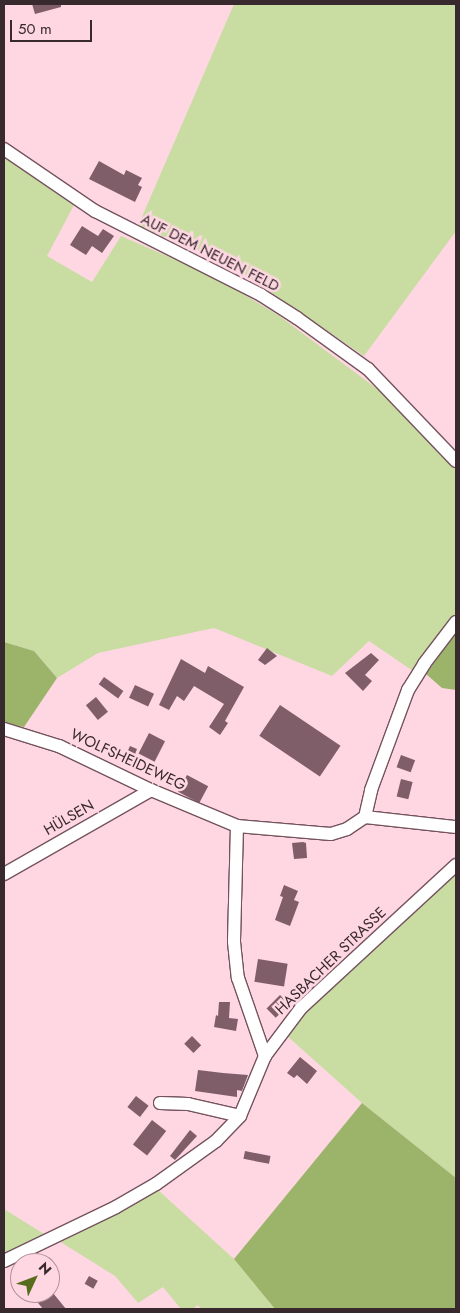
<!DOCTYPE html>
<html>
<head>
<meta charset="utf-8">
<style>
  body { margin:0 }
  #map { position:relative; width:460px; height:1313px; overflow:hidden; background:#fed7e3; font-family:Jost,sans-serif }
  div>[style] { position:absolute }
  .green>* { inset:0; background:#c9dda3 }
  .forest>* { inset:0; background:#9bb46a }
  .building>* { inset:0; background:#7f5e69; transform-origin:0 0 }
  .roads { filter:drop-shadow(1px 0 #74535e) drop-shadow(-1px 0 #74535e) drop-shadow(0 1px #74535e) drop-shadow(0 -1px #74535e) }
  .minor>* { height:12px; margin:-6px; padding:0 6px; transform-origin:6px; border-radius:6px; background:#fff }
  span { translate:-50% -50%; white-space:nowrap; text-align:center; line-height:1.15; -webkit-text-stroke:5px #fed7e3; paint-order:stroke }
  .street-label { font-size:15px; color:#38292e }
  .frame { position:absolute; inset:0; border:5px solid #38292e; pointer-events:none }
  .north { position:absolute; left:10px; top:1253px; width:50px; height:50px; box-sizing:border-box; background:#fed7e3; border:1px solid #af919b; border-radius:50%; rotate:47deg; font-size:14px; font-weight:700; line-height:20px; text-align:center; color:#38292e }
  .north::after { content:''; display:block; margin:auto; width:18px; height:22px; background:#576d1d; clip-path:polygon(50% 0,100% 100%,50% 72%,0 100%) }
  .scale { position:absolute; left:10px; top:20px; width:82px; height:22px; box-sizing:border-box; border:2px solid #38292e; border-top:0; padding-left:6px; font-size:15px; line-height:18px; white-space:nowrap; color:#38292e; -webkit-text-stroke:4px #fed7e3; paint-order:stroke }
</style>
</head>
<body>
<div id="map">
  <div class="green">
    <i style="clip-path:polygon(234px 4px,456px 4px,456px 231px,364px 356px,225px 261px,138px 226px)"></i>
    <i style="clip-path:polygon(4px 157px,74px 205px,47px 256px,92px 282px,121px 236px,213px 276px,278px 315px,384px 394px,456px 468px,456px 616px,413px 671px,369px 641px,332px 676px,214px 628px,98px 653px,57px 678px,34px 651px,4px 642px)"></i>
    <i style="clip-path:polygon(456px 874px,456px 1178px,362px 1103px,286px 1035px,318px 1000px)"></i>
    <i style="clip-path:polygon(158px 1190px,234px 1259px,275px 1309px,201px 1309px,198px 1305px,193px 1309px,181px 1309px,163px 1287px,138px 1303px,115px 1276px,59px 1241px)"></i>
    <i style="clip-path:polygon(4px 1209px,44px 1234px,4px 1255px)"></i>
  </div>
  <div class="forest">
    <i style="clip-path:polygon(456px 632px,456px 690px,442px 688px,426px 674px)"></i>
    <i style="clip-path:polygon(4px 642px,34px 651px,57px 678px,24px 727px,4px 723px)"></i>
    <i style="clip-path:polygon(362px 1103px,456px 1178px,456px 1309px,275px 1309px,234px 1259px)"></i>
  </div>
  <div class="building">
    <i style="clip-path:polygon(32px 4px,61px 4px,61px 7px,35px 14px)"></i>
    <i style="clip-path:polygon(99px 161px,124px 175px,126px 170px,142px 178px,138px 185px,142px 187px,135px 202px,89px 179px)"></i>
    <i style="clip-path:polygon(82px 226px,98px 236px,103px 229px,114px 236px,102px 253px,92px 246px,86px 255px,70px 245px)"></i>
    <i style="clip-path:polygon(267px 648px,277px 656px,265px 665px,258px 660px)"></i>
    <i style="clip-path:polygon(371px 653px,379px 660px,365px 675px,372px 681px,363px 691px,345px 673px)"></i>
    <i style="clip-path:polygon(181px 659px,205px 673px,208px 666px,244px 687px,225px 721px,228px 723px,220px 735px,209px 727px,224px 704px,194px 686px,184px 701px,177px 696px,169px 710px,159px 705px)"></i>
    <i style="left:104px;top:677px;width:24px;height:9px;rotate:36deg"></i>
    <i style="left:135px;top:685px;width:21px;height:14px;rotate:25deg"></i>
    <i style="left:96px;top:697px;width:19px;height:13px;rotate:51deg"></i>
    <i style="left:280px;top:705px;width:73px;height:37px;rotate:34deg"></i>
    <i style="left:149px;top:733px;width:18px;height:23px;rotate:27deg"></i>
    <i style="clip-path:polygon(130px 746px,137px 749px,131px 765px,123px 761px)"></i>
    <i style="left:401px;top:755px;width:15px;height:13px;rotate:20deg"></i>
    <i style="left:187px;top:775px;width:24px;height:19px;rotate:28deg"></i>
    <i style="left:401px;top:779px;width:12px;height:18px;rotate:14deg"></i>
    <i style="clip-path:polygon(303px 842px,306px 843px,307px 858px,294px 859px,292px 843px)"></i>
    <i style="clip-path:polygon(284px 885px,298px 891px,294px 900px,299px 902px,290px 926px,275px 920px,283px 897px,280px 896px)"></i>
    <i style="left:258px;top:959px;width:30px;height:23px;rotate:9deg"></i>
    <i style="left:280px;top:995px;width:13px;height:19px;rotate:45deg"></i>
    <i style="clip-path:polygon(219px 1002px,230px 1002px,229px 1018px,238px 1019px,236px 1031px,214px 1027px,216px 1015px,218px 1016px)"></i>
    <i style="left:192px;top:1036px;width:13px;height:11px;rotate:45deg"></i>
    <i style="clip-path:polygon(300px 1057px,317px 1071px,307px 1084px,297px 1075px,294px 1078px,287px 1073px)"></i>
    <i style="clip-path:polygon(198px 1070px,223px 1073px,248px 1075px,242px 1091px,237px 1090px,237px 1097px,195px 1091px)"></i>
    <i style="left:136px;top:1096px;width:16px;height:14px;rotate:38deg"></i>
    <i style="left:152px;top:1120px;width:18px;height:31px;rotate:38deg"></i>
    <i style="clip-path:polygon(190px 1130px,197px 1136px,175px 1160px,170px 1156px)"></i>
    <i style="left:245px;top:1151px;width:26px;height:8px;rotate:11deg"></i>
    <i style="left:89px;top:1276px;width:10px;height:9px;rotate:29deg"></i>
    <i style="clip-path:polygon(30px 1293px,53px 1293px,66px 1309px,43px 1309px)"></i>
  </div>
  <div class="roads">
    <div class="minor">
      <i style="left:4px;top:149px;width:110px;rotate:34.3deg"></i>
      <i style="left:95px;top:211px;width:186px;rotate:26.8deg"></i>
      <i style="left:261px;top:295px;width:43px;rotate:32.6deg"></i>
      <i style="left:297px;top:318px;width:87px;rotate:35.7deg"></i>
      <i style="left:368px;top:369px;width:127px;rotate:46.3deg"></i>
      <i style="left:4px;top:729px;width:58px;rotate:17.2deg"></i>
      <i style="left:59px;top:746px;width:102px;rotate:25.6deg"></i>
      <i style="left:151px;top:790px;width:93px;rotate:22.7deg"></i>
      <i style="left:237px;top:826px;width:94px;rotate:4.9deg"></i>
      <i style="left:331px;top:834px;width:17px;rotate:-17deg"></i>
      <i style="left:347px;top:829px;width:22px;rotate:-34deg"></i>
      <i style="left:365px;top:817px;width:92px;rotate:6.3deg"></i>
      <i style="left:365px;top:817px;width:28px;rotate:-77deg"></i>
      <i style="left:371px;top:790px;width:107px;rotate:-69.7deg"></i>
      <i style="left:408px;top:690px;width:31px;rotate:-58deg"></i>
      <i style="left:424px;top:664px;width:53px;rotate:-52.7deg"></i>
      <i style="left:237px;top:826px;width:116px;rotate:91.5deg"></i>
      <i style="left:234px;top:942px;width:36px;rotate:84deg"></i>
      <i style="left:238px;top:978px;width:83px;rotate:70.9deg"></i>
      <i style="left:4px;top:874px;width:169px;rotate:-29.7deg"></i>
      <i style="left:160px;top:1103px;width:28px;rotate:2deg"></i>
      <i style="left:188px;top:1104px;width:53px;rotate:13deg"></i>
      <i style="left:4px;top:1261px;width:124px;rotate:-25.7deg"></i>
      <i style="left:116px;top:1207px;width:46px;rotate:-29.9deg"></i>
      <i style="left:156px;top:1184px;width:74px;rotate:-35.6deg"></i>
      <i style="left:216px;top:1141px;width:35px;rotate:-46deg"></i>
      <i style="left:240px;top:1116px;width:65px;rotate:-67.4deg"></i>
      <i style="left:265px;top:1056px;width:60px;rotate:-53.1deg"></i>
      <i style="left:301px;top:1008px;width:211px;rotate:-42.7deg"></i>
    </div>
  </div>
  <div class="street-label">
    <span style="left:210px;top:253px;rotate:27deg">AUF DEM NEUEN FELD</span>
    <span style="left:128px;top:760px;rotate:25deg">WOLFSHEIDEWEG</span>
    <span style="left:69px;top:818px;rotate:-30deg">HÜLSEN</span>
    <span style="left:331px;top:961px;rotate:-44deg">HASBACHER STRASSE</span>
  </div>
  <div class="frame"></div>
  <div class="north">N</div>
  <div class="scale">50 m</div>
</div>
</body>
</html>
